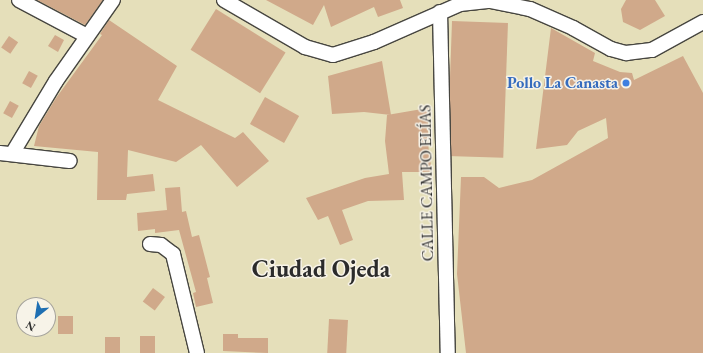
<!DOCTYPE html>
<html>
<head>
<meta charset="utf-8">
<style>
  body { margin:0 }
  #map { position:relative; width:703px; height:353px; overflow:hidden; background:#e5dfba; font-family:"EB Garamond",serif }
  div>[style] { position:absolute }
  .building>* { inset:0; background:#d0a98a; transform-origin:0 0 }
  .roads { filter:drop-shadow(1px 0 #474640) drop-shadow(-1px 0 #474640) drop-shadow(0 1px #474640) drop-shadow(0 -1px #474640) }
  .minor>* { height:14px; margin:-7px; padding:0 7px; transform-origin:7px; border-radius:7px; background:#fff }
  .dots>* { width:11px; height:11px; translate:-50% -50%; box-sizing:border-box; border:2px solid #f7f3e8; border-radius:50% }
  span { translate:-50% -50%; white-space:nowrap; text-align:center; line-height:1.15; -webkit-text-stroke:3px #f7f3e8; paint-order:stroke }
  .shop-label { font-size:16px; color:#366cbe; font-weight:700 }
  .right { translate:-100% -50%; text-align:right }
  .street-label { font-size:16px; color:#2b2b2b }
  .town-label { font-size:24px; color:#2b2b2b; font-weight:700 }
  .north { position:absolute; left:16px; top:297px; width:40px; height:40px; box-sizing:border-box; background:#f7f3e8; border:1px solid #a5a39c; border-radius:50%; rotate:210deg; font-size:11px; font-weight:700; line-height:16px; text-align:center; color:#2b2b2b }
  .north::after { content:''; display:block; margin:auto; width:14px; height:18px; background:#1f6fb2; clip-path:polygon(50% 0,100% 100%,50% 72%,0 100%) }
</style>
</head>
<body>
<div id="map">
  <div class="building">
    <i style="clip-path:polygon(37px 0,103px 0,85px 25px)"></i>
    <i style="clip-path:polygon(266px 0,400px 0,403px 8px,378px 17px,374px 7px,331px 27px,324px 5px,313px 25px)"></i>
    <i style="clip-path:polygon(626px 0,655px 0,665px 16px,640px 30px,623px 22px,621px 9px)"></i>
    <i style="left:216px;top:9px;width:82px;height:48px;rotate:32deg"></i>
    <i style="clip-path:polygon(109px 20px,177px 66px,158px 100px,235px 138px,243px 132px,269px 161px,237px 187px,201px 145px,176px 162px,128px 150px,127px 177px,153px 174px,155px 191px,127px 194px,126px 200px,97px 200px,98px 152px,34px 146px,39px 126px,56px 98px,102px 35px,100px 34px)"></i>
    <i style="left:452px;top:21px;width:56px;height:135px;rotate:2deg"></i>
    <i style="clip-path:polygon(551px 28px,595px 53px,593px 61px,620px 72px,632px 73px,634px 80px,683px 56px,703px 93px,703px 353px,466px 353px,457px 274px,461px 177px,484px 177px,499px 188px,532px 180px,608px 138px,606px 118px,578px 131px,567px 145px,536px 149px)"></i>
    <i style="clip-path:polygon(55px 35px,64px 40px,58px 52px,48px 46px)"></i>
    <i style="left:9px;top:36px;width:11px;height:14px;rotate:34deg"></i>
    <i style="clip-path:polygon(382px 61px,391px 115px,364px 112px,332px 114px,328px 76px)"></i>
    <i style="left:29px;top:71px;width:10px;height:14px;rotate:29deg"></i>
    <i style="left:265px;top:97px;width:39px;height:31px;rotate:29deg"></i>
    <i style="left:10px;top:101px;width:10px;height:14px;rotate:29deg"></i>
    <i style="clip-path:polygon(428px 108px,428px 144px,432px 172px,402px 172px,404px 200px,368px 201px,342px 210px,353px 240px,340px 245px,328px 216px,318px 220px,306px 198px,365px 178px,389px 174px,385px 141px,387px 115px)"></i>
    <i style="clip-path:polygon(180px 187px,182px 212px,186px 211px,192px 237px,199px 235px,210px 277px,207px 278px,213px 303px,196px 307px,193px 293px,196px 292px,179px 230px,155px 233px,155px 229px,138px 231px,137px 213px,167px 210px,165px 188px)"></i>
    <i style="left:153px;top:288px;width:15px;height:17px;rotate:37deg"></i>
    <i style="left:58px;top:316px;width:15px;height:18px"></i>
    <i style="left:329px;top:319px;width:19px;height:34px;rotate:3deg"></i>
    <i style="clip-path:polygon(223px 334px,238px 334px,238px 338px,268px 338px,268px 353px,223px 351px)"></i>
    <i style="left:140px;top:336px;width:15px;height:17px"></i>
    <i style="left:105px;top:337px;width:15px;height:16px"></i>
  </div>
  <div class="roads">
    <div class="minor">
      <i style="left:19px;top:0;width:77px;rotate:27.9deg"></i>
      <i style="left:224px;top:0;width:94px;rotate:30.1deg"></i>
      <i style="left:305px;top:47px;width:29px;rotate:16deg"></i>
      <i style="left:333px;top:55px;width:43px;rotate:-17.6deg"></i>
      <i style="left:374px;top:42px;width:94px;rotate:-23.8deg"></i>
      <i style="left:460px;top:4px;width:30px;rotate:-6deg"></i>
      <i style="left:490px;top:1px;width:41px;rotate:11.3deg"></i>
      <i style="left:530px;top:9px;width:47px;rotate:23.8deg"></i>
      <i style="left:573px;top:28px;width:43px;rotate:28.9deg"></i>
      <i style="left:611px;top:49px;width:16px;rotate:15deg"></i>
      <i style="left:626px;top:53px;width:26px;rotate:-7deg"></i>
      <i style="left:652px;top:50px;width:58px;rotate:-28.8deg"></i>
      <i style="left:440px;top:12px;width:341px;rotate:88.7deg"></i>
      <i style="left:0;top:153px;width:70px;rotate:6.5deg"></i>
      <i style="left:12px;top:154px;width:85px;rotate:-58.9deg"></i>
      <i style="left:56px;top:81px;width:99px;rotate:-54.9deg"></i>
      <i style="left:150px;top:244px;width:11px;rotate:5deg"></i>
      <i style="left:161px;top:245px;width:15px;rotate:37deg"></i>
      <i style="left:173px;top:254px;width:102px;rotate:76.4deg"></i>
    </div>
  </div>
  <div class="dots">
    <i style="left:626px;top:83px;background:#3f7fe0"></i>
  </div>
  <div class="shop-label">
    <span class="right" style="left:618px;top:83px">Pollo La Canasta</span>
  </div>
  <div class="street-label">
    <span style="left:427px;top:183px;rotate:-91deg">CALLE CAMPO ELÍAS</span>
  </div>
  <div class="town-label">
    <span style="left:321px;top:269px">Ciudad Ojeda</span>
  </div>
  <div class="north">N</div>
</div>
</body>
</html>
